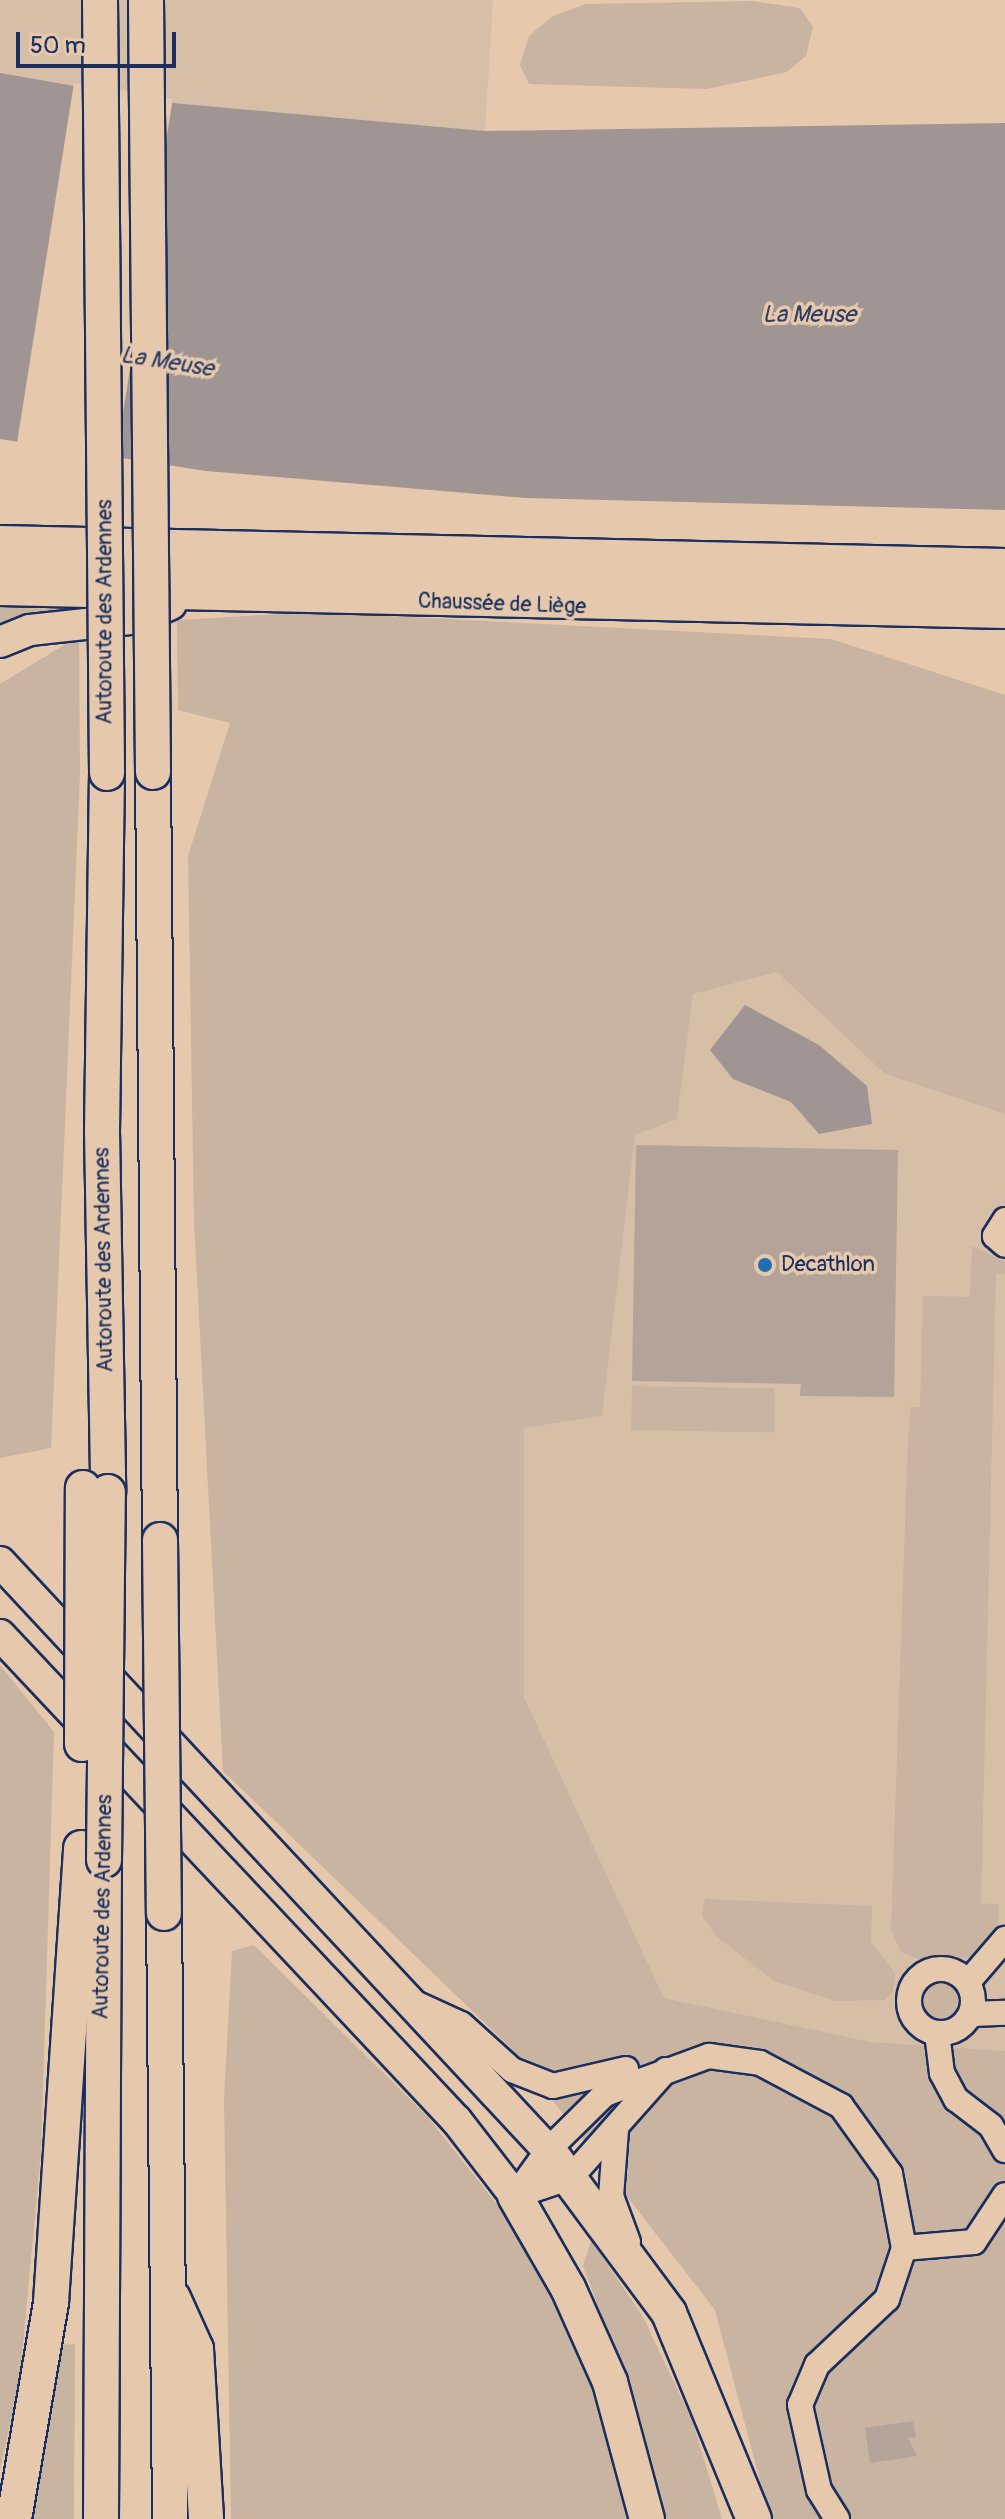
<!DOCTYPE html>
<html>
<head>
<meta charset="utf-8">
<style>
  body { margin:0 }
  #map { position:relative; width:1005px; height:2519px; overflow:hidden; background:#e6c9ad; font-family:Pangolin,sans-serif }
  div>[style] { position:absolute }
  .built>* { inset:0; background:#d7bea7 }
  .green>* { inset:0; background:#c9b3a1; transform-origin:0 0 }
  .round { border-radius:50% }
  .water>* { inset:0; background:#a09592 }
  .pier>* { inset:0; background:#e6c9ad; transform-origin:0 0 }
  .building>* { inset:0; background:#b3a399 }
  .roads { filter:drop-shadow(2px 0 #1b2f5e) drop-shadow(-2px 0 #1b2f5e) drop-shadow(0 2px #1b2f5e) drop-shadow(0 -2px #1b2f5e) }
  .minor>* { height:24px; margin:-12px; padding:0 12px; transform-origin:12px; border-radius:12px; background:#e6c9ad }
  .minor>.ring { margin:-12px; padding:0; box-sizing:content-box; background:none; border:24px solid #e6c9ad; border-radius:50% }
  .major>* { height:30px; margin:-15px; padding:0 15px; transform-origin:15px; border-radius:15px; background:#e6c9ad }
  .highway>* { height:34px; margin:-17px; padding:0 17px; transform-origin:17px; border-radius:17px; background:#e6c9ad }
  .bridges { filter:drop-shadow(2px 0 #1b2f5e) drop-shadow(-2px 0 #1b2f5e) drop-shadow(0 2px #1b2f5e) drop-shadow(0 -2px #1b2f5e) }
  .highway-bridge>* { height:34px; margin:-17px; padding:0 17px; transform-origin:17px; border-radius:17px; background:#e6c9ad }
  .dots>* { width:22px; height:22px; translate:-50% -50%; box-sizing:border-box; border:4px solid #e6c9ad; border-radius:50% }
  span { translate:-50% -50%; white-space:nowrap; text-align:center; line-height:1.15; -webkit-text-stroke:7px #e6c9ad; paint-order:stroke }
  .street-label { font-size:22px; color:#1b2f5e }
  .poi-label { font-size:22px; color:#1b2f5e }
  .left { translate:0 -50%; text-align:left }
  .water-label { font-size:24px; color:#2f3e66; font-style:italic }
  .scale { position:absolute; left:16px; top:32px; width:160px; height:36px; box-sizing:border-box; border:4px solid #1b2f5e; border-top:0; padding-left:10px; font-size:24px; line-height:28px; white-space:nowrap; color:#1b2f5e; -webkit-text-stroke:6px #e6c9ad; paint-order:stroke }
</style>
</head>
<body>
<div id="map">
  <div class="built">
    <i style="clip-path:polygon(0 0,493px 0,485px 131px,173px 103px,0 73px)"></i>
    <i style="clip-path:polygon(777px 972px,885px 1074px,1005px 1114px,1005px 2051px,871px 2042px,664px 1998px,524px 1697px,524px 1428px,602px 1416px,635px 1135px,677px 1119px,693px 994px)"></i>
  </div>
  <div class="green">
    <i style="clip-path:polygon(752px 1px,800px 8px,813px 27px,806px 56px,787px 72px,707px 89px,529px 84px,520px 65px,529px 36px,553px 16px,586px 4px)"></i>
    <i style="clip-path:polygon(0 607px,83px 610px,0 630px)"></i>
    <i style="clip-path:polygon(314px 612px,831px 639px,1005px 695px,1005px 1114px,885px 1074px,777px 972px,693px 994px,677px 1119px,635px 1135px,602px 1416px,524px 1428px,524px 1697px,664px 1998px,871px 2042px,1005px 2051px,1005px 2519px,770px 2519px,715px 2310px,516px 2053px,223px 1771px,194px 1221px,188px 856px,230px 723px,178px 710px,177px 620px)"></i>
    <i style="clip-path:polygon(79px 636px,80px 774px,51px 1448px,0 1458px,0 684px)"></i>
    <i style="clip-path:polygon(972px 1246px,1005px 1262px,1005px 1274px,996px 1274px,981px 1903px,998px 1904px,998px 1933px,979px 1958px,918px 1959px,901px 1952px,891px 1930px,908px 1439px,911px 1407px,920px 1407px,923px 1296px,970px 1297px)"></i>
    <i style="left:632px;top:1386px;width:143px;height:44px;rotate:1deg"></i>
    <i style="clip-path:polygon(0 1665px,54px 1732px,41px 2152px,20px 2377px,0 2470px)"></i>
    <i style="clip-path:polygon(705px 1899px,872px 1906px,871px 1942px,895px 1973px,893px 1991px,885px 2000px,836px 2001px,774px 1981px,717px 1937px,702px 1916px)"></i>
    <i style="clip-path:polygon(254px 1945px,427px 2116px,530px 2246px,610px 2423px,629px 2519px,231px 2519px,224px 2098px,232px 1951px)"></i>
    <i class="round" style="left:924px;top:1983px;width:36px;height:36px"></i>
    <i style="clip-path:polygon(591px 2241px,642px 2315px,692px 2420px,722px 2519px,664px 2519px,642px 2423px,583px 2266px)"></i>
    <i style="clip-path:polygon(75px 2344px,74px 2519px,21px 2519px,57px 2345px)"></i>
  </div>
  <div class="water">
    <i style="clip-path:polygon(0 73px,173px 103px,485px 131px,1005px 123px,1005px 510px,526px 498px,206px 471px,0 439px)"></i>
    <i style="clip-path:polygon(745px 1005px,819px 1045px,867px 1086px,872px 1124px,819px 1134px,791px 1102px,733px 1079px,710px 1050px)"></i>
  </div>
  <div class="pier">
    <i style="left:74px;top:83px;width:100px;height:373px;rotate:9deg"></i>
  </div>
  <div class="building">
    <i style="clip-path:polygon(636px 1145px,898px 1150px,894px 1397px,800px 1396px,801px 1384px,632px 1381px)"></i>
    <i style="clip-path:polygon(913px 2421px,916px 2437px,908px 2438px,917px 2456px,870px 2463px,865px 2428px)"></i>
  </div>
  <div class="roads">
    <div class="minor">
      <i style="left:1005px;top:1220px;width:19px;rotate:122deg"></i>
      <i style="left:995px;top:1236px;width:13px;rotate:42deg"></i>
      <i class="ring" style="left:909px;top:1969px;width:40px;height:40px"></i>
      <i style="left:968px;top:1982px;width:57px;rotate:-49.3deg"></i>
      <i style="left:417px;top:2004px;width:48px;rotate:24.4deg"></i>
      <i style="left:461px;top:2024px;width:69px;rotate:42deg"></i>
      <i style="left:512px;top:2070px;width:44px;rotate:21.3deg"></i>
      <i style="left:553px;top:2086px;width:75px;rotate:-13.1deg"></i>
      <i style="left:971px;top:2014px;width:34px;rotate:-2deg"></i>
      <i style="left:937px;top:2033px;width:40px;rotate:82.9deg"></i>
      <i style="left:942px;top:2073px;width:30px;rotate:62deg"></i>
      <i style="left:956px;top:2099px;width:44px;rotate:37.6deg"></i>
      <i style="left:991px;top:2126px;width:28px;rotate:60deg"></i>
      <i style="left:616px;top:2130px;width:66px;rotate:94.3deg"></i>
      <i style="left:611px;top:2196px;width:49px;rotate:69.7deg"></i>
      <i style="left:515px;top:2196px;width:57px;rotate:-54.3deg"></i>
      <i style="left:548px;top:2150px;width:80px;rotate:-44.5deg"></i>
      <i style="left:605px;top:2094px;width:111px;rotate:-20.1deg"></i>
      <i style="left:709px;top:2056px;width:51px;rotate:7.8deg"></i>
      <i style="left:760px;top:2063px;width:92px;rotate:28deg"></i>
      <i style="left:841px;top:2106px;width:84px;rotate:54.2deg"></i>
      <i style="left:890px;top:2174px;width:75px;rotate:79.3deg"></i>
      <i style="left:904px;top:2248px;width:54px;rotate:108.4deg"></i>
      <i style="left:887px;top:2299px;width:96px;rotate:136.7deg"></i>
      <i style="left:817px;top:2365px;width:43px;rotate:113deg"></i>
      <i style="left:800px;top:2405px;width:87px;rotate:77.4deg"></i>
      <i style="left:819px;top:2490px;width:34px;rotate:58deg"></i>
      <i style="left:515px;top:2196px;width:59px;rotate:-18.7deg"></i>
      <i style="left:571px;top:2177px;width:143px;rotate:-48.4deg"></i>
      <i style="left:904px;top:2248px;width:70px;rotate:-4.9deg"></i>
      <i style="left:974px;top:2242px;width:56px;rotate:-56.6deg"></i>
    </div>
    <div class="major">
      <i style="left:0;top:541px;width:1005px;rotate:1.31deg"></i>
      <i style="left:0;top:566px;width:1005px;rotate:1.25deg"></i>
      <i style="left:0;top:590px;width:1005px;rotate:1.31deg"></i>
      <i style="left:0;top:642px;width:32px;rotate:-22deg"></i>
      <i style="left:30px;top:630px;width:112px;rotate:-6.2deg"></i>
      <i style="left:141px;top:618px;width:33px;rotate:-25deg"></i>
      <i style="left:0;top:1562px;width:804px;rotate:47.02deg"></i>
      <i style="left:0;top:1635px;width:667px;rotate:46.76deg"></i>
      <i style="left:457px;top:2121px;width:95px;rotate:52.3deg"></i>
    </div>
    <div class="highway">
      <i style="left:153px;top:772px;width:768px;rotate:89.48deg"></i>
      <i style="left:107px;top:773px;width:358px;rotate:90.8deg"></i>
      <i style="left:102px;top:1131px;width:361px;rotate:89deg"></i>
      <i style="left:164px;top:1913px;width:606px;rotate:89.43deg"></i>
      <i style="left:548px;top:2150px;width:203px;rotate:53.4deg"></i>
      <i style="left:669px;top:2313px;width:223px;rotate:67.6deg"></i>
      <i style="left:515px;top:2196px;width:106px;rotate:60.1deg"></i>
      <i style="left:568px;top:2288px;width:103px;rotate:65.9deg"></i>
      <i style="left:610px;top:2382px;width:142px;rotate:74.9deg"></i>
      <i style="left:173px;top:2298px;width:56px;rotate:65.7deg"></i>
      <i style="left:196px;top:2349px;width:170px;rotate:86.6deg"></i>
      <i style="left:14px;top:2519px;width:220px;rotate:-80.3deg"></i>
      <i style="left:51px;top:2302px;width:455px;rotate:-86.2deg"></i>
      <i style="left:101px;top:2519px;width:659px;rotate:-89.74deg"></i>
    </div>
  </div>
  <div class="bridges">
    <div class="highway-bridge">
      <i style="left:100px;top:0;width:773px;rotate:89.48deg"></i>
      <i style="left:146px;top:0;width:772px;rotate:89.48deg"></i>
      <i style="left:160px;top:1540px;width:373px;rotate:89.4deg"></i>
      <i style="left:82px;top:1744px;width:256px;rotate:-89.8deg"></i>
      <i style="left:104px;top:1860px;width:368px;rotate:-89.4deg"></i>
    </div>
  </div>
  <div class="dots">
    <i style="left:765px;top:1265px;background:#1f6fb2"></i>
  </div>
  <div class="street-label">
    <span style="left:502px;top:604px;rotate:2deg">Chaussée de Liège</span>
    <span style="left:105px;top:612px;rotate:-90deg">Autoroute des Ardennes</span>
    <span style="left:104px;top:1260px;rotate:-91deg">Autoroute des Ardennes</span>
    <span style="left:103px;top:1907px;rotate:-89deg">Autoroute des Ardennes</span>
  </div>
  <div class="poi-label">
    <span class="left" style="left:781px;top:1265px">Decathlon</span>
  </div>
  <div class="water-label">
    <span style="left:809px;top:315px">La Meuse</span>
    <span style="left:167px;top:362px;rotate:9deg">La Meuse</span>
  </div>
  <div class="scale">50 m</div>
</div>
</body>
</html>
